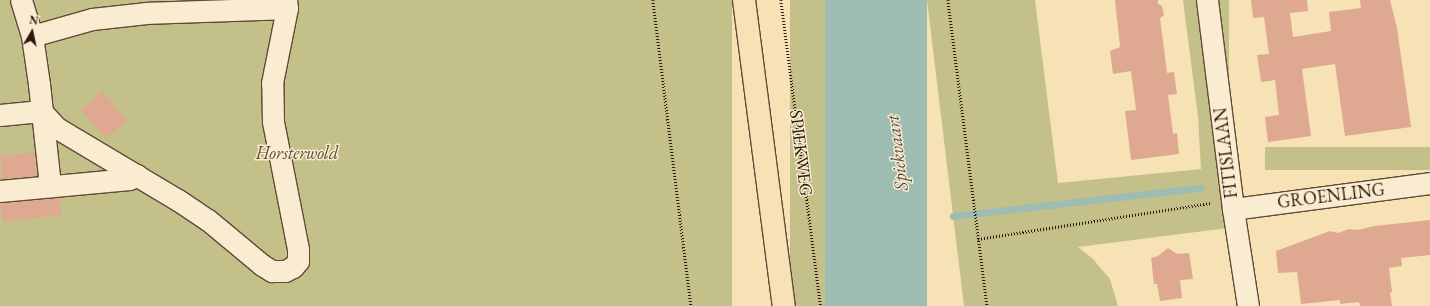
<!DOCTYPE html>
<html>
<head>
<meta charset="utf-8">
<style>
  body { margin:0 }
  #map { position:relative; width:1430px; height:306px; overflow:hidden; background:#f7e2b6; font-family:"EB Garamond",serif }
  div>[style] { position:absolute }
  .green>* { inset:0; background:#c3c189; transform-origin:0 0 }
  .water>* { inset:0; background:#9dbdb2; transform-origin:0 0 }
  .stream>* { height:7px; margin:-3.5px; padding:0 3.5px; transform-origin:3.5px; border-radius:3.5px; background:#9dbdb2 }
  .building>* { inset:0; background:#dfa890; transform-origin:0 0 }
  .path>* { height:2.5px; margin-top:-1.25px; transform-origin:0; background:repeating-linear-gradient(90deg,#2e170d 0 1px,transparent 0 3px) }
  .roads { filter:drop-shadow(1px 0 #604a37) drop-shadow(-1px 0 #604a37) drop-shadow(0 1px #604a37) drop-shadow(0 -1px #604a37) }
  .minor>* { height:21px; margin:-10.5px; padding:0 10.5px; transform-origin:10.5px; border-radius:10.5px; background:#faecd0 }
  .major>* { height:22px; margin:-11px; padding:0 11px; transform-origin:11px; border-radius:11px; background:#f7e2b6 }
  span { translate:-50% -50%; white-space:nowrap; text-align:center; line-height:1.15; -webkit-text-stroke:3px #faecd0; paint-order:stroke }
  .park-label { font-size:18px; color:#5b4a32; font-style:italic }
  .street-label { font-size:18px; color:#2e170d }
  .water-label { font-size:19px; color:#555147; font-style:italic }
  .north { position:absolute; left:12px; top:12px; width:40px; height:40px; -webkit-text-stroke:3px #faecd0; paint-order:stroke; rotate:9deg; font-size:11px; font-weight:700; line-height:16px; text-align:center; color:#2e170d }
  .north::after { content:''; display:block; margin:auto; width:14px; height:18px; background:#2e170d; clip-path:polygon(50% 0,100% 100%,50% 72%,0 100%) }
</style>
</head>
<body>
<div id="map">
  <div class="green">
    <i style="left:0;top:0;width:732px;height:306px"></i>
    <i style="left:790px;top:0;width:35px;height:308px"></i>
    <i style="clip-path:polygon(927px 0,1035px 0,1058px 183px,1201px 169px,1198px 117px,1183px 0,1199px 0,1228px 228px,1078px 247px,1092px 258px,1110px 279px,1118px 306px,964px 306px)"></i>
    <i style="left:1218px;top:0;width:11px;height:181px"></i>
    <i style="left:1430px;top:147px;width:23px;height:165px;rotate:90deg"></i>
  </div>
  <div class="water">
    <i style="left:825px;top:0;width:102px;height:308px"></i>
  </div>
  <div class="stream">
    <i style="left:953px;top:216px;width:249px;rotate:-6.5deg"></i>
  </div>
  <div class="building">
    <i style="clip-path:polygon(1115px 0,1158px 0,1158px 4px,1162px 6px,1164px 15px,1160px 18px,1167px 73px,1174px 72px,1177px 94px,1168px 95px,1173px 134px,1177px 133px,1179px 154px,1131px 160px,1125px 111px,1136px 110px,1131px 71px,1113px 74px,1110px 51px,1120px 47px)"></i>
    <i style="clip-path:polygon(1251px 0,1307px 0,1308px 11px,1290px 13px,1293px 37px,1331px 31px,1329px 12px,1361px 8px,1360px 0,1390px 0,1397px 28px,1411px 127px,1345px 136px,1335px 64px,1302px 69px,1311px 136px,1268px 142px,1265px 117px,1279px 115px,1275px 80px,1261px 82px,1257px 55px,1269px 54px,1264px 17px,1253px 18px)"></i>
    <i style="left:102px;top:91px;width:38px;height:28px;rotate:49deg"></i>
    <i style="left:34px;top:152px;width:24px;height:34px;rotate:83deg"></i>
    <i style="left:60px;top:197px;width:18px;height:60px;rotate:84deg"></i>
    <i style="clip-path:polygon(1430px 220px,1430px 255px,1401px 258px,1402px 266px,1389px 268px,1392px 292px,1390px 293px,1392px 306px,1360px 306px,1359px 302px,1340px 304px,1340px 300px,1301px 304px,1297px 272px,1278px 273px,1276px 251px,1330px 231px,1338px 233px,1349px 229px,1358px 230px,1374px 226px)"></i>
    <i style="clip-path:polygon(1168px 248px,1177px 254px,1189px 253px,1193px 279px,1180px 280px,1182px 298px,1160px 301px,1157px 284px,1154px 284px,1151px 258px,1158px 256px)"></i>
  </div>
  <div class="path">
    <i style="left:653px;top:0;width:308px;rotate:82.9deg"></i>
    <i style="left:781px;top:0;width:309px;rotate:82.6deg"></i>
    <i style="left:948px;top:0;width:308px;rotate:82.7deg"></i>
    <i style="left:978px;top:239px;width:236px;rotate:-8.8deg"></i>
  </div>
  <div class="roads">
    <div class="minor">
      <i style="left:21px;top:0;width:38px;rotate:73deg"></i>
      <i style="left:32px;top:36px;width:49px;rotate:81.7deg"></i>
      <i style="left:39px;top:84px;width:103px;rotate:83.8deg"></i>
      <i style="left:1207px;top:0;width:211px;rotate:82.9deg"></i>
      <i style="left:1233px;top:209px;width:98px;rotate:81.2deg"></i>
      <i style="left:32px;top:36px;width:62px;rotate:-15.8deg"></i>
      <i style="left:92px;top:19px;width:55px;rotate:-6.2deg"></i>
      <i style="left:147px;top:13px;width:140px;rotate:-2deg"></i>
      <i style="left:41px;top:111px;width:23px;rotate:47deg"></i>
      <i style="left:57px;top:128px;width:141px;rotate:30.8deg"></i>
      <i style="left:178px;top:200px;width:36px;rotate:34deg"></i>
      <i style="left:208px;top:220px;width:70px;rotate:39.8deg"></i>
      <i style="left:262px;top:265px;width:12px;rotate:31deg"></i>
      <i style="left:272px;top:271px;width:13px"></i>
      <i style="left:285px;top:271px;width:9px;rotate:-27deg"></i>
      <i style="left:293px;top:267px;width:8px;rotate:-50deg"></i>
      <i style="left:298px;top:261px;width:12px;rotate:-90deg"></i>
      <i style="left:298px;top:249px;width:129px;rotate:-101.1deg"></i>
      <i style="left:273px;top:122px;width:39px;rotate:-91deg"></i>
      <i style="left:272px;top:83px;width:76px;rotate:-78.7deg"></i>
      <i style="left:287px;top:8px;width:8px;rotate:-97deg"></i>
      <i style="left:0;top:115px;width:41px;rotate:-5.6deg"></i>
      <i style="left:0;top:191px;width:130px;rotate:-5.3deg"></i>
      <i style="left:129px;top:179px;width:9px;rotate:-27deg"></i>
      <i style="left:1233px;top:209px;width:199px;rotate:-7.5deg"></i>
    </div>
    <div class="major">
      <i style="left:744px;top:0;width:309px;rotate:82.6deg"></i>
    </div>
  </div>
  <div class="park-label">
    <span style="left:297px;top:153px">Horsterwold</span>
  </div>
  <div class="street-label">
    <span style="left:801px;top:153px;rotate:83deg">SPIEKWEG</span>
    <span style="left:1226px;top:153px;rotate:-97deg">FITISLAAN</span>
    <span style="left:1331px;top:196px;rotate:-7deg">GROENLING</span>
  </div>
  <div class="water-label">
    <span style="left:897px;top:153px;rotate:-97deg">Spiekvaart</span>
  </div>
  <div class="north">N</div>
</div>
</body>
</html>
